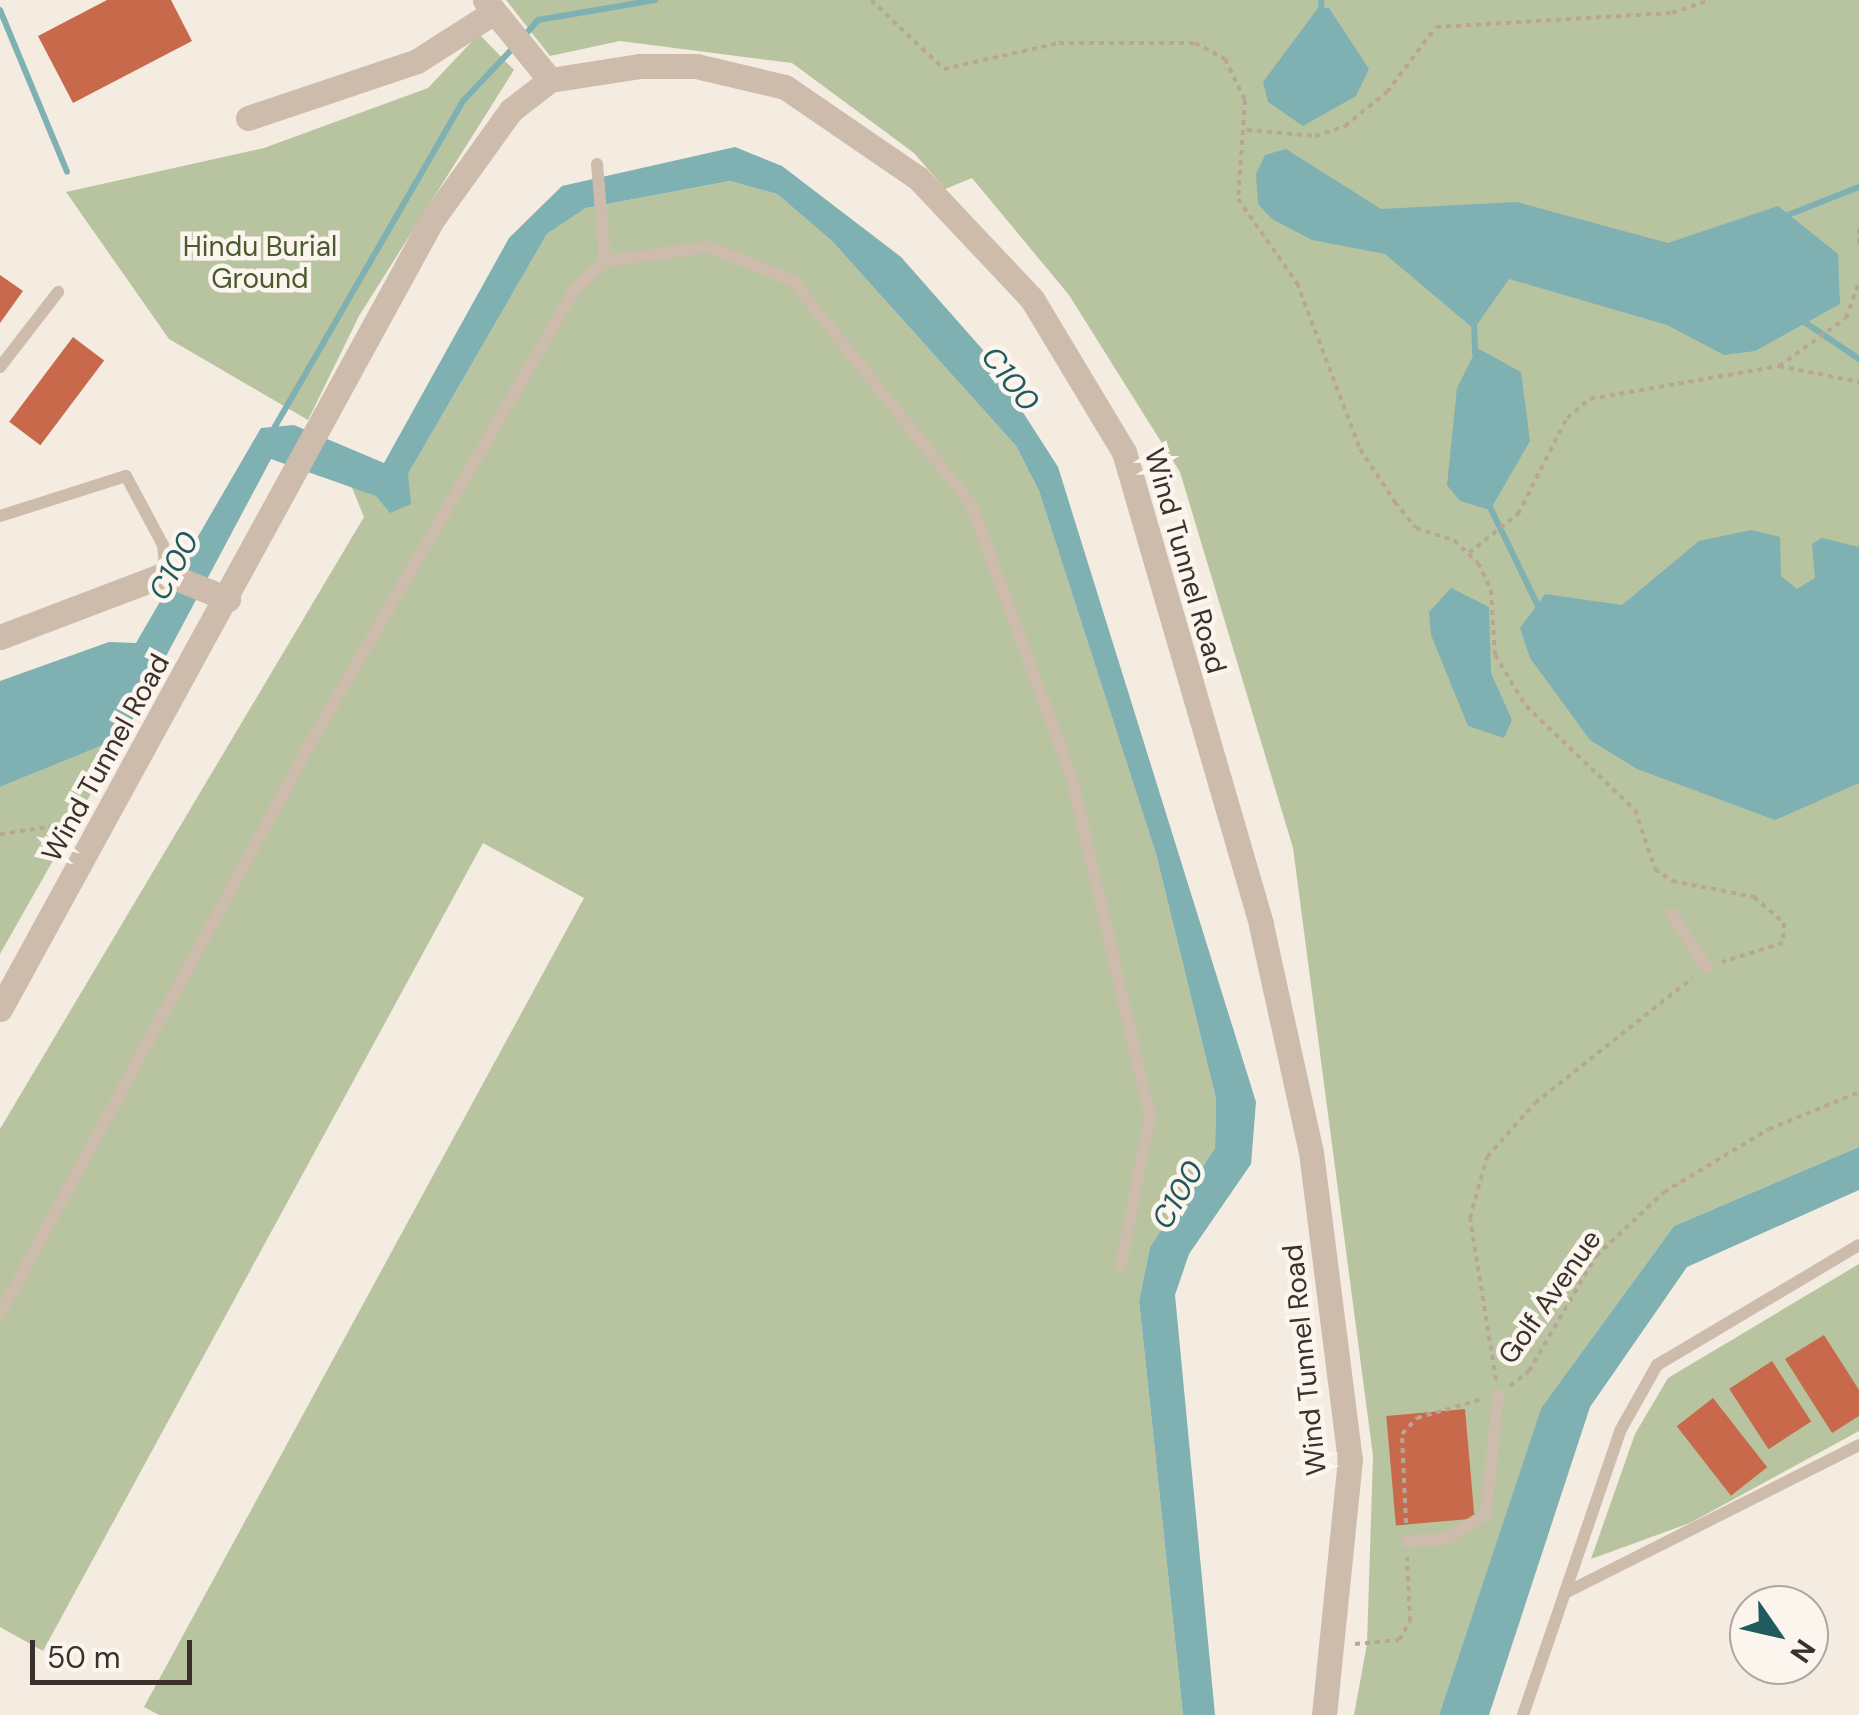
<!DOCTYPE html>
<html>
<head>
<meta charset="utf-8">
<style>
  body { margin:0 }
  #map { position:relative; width:1859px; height:1715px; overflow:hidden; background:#f4ebe1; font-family:"DM Sans",sans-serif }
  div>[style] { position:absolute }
  .green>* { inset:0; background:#b8c4a0 }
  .water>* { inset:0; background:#7fb0b2 }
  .stream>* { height:6px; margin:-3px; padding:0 3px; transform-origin:3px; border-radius:3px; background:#7fb0b2 }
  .building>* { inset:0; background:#c8694b; transform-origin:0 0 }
  .path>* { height:4px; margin-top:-2px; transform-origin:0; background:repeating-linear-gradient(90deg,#b9a596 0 5px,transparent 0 10px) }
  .service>* { height:12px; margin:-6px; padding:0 6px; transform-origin:6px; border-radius:6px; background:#cdbbac }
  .minor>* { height:25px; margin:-12.5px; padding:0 12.5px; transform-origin:12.5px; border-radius:12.5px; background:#cdbbac }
  .tertiary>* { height:25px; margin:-12.5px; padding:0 12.5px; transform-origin:12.5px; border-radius:12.5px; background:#cdbbac }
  span { translate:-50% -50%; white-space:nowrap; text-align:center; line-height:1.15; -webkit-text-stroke:9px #fbf5ee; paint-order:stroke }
  .park-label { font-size:28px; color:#4a5a2e }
  .street-label { font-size:28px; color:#3b302b }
  .water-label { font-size:30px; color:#1f5a5e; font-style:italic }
  .north { position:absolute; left:1729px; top:1585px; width:100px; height:100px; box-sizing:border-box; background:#fbf5ee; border:2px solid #aea6a0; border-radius:50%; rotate:124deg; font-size:28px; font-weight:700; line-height:40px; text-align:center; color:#3b302b }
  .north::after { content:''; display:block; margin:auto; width:35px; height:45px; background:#1f5a5e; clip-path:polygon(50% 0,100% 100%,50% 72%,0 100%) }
  .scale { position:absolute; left:30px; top:1640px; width:162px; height:45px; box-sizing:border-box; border:5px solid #3b302b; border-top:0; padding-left:12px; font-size:30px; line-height:35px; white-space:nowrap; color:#3b302b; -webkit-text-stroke:8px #fbf5ee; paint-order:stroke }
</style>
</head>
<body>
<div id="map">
  <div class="green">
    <i style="clip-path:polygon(506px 0,1859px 0,1859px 1147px,1674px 1226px,1541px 1408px,1439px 1715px,1354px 1715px,1367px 1644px,1373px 1456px,1293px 848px,1180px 472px,1069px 295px,972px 178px,945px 189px,914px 153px,792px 63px,620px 41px,550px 56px)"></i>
    <i style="clip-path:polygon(479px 34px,514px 70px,359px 316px,308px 420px,169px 339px,66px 192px,264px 148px,428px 88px)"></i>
    <i style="clip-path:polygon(730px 181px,777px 194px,832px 241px,1016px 446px,1039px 491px,1156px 854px,1216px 1099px,1215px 1148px,1150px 1247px,1139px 1301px,1183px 1715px,159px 1715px,144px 1707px,584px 898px,483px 843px,43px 1651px,0 1627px,0 1129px,364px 517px,351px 485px,376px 496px,408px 474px,547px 234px,586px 208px)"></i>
    <i style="clip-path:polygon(123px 737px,0 954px,0 787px)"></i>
    <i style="clip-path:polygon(1859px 1264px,1859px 1431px,1690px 1523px,1591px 1559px,1635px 1434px,1668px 1378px)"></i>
  </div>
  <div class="water">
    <i style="clip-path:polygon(1318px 8px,1329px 8px,1369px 69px,1356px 96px,1303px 126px,1268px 102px,1263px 82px)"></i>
    <i style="clip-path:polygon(735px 147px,782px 166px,901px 257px,983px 350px,1058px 467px,1256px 1102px,1251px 1164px,1189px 1254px,1175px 1295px,1215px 1715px,1183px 1715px,1139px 1301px,1150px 1247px,1215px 1148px,1216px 1099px,1156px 854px,1039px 491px,1016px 446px,832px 241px,777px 194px,730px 181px,586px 208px,547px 234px,408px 474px,411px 504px,390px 513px,376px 496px,271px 459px,123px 737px,0 787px,0 681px,109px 642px,136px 643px,261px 428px,294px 425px,384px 463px,509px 238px,562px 186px)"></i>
    <i style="clip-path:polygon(1286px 149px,1381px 209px,1517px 202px,1668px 243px,1778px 206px,1838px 254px,1840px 304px,1755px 351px,1724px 355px,1667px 325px,1509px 279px,1474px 329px,1385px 254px,1312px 240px,1272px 219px,1258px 204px,1256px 174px,1265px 155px)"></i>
    <i style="clip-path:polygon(1477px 348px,1521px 372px,1530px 441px,1490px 510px,1460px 501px,1447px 485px,1457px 388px)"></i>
    <i style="clip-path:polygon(1751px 530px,1780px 537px,1781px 576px,1797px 589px,1815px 578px,1812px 544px,1822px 538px,1859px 547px,1859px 783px,1775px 820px,1637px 769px,1590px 740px,1530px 658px,1520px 628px,1545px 594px,1622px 605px,1699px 541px)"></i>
    <i style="clip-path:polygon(1451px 588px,1489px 607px,1491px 673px,1512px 720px,1504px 738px,1468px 726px,1431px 635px,1429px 612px)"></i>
    <i style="clip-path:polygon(1859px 1147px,1859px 1190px,1687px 1267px,1590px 1407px,1489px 1715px,1439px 1715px,1541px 1408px,1674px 1226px)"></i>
  </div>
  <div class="stream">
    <i style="left:1321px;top:0;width:14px;rotate:86deg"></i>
    <i style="left:0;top:10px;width:175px;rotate:67.5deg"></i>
    <i style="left:525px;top:35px;width:20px;rotate:-49deg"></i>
    <i style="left:538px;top:20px;width:119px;rotate:-9.7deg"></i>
    <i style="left:1788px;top:215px;width:76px;rotate:-21.5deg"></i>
    <i style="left:1800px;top:319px;width:71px;rotate:34.1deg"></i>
    <i style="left:1474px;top:322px;width:32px;rotate:88deg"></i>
    <i style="left:273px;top:430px;width:380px;rotate:-60deg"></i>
    <i style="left:463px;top:101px;width:73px;rotate:-46.7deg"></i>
    <i style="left:1489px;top:505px;width:112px;rotate:64.1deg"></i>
  </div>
  <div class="building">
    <i style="clip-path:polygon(107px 0,171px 0,192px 41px,73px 103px,38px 36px)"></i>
    <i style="clip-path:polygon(0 275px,23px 291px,0 323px)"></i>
    <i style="left:73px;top:337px;width:39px;height:106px;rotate:37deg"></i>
    <i style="clip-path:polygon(1824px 1335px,1859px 1390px,1859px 1416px,1832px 1433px,1785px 1359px)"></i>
    <i style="left:1772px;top:1361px;width:72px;height:51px;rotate:57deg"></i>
    <i style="left:1713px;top:1398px;width:88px;height:46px;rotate:52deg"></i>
    <i style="left:1465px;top:1409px;width:110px;height:79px;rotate:85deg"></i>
  </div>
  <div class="path">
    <i style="left:871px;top:0;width:100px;rotate:43.4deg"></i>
    <i style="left:944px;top:69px;width:118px;rotate:-12.7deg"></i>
    <i style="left:1059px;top:43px;width:136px"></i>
    <i style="left:1195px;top:43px;width:34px;rotate:28deg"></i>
    <i style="left:1225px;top:59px;width:46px;rotate:64deg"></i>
    <i style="left:1245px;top:100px;width:99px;rotate:94deg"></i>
    <i style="left:1238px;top:199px;width:103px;rotate:54.9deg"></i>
    <i style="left:1297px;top:283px;width:178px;rotate:69.2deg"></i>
    <i style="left:1360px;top:449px;width:64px;rotate:56.6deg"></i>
    <i style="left:1395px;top:502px;width:33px;rotate:51deg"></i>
    <i style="left:1416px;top:528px;width:40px;rotate:18deg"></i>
    <i style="left:1454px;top:540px;width:33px;rotate:44deg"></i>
    <i style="left:1478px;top:563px;width:30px;rotate:64deg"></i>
    <i style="left:1491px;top:590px;width:65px;rotate:86.5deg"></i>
    <i style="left:1495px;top:655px;width:60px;rotate:58.7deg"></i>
    <i style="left:1526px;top:706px;width:151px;rotate:43.7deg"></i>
    <i style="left:1635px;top:810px;width:62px;rotate:71.3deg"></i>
    <i style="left:1655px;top:869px;width:21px;rotate:35deg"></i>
    <i style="left:1672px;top:881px;width:84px;rotate:11deg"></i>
    <i style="left:1754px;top:897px;width:40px;rotate:41deg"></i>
    <i style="left:1784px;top:923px;width:20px;rotate:93deg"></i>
    <i style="left:1783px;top:943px;width:64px;rotate:162.7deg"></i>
    <i style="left:1247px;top:130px;width:68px;rotate:5deg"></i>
    <i style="left:1315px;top:136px;width:32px;rotate:-18deg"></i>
    <i style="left:1345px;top:126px;width:54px;rotate:-39deg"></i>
    <i style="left:1387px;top:92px;width:81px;rotate:-53deg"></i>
    <i style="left:1436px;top:27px;width:236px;rotate:-3.4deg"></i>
    <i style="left:1672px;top:13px;width:40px;rotate:-18.9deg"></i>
    <i style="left:1859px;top:229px;width:16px;rotate:90deg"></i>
    <i style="left:1779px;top:366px;width:82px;rotate:11.3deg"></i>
    <i style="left:1469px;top:553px;width:63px;rotate:-38.5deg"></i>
    <i style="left:1518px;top:514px;width:108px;rotate:-63deg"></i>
    <i style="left:1567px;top:418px;width:30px;rotate:-40deg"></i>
    <i style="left:1590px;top:399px;width:192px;rotate:-9.9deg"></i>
    <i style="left:1779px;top:366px;width:82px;rotate:-35.6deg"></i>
    <i style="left:1846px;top:318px;width:38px;rotate:-70deg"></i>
    <i style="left:0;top:834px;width:75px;rotate:-8.5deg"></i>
    <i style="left:1496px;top:1380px;width:164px;rotate:-99.1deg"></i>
    <i style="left:1470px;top:1218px;width:63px;rotate:-74.4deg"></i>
    <i style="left:1487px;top:1157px;width:72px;rotate:-48.4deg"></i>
    <i style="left:1535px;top:1103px;width:201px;rotate:-38.5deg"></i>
    <i style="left:1510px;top:1386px;width:24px;rotate:-38deg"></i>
    <i style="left:1529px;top:1371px;width:133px;rotate:-59.8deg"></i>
    <i style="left:1596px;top:1256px;width:93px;rotate:-43.3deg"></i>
    <i style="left:1664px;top:1192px;width:122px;rotate:-31deg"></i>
    <i style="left:1769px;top:1129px;width:97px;rotate:-22.3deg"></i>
    <i style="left:1406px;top:1523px;width:89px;rotate:-92.6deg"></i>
    <i style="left:1402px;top:1434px;width:22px;rotate:-47deg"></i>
    <i style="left:1417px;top:1418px;width:65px;rotate:-16.2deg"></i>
    <i style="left:1355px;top:1644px;width:44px;rotate:-5.2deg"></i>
    <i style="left:1399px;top:1640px;width:22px;rotate:-60deg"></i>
    <i style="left:1410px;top:1621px;width:64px;rotate:-92.7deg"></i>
  </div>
  <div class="service">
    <i style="left:597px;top:164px;width:97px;rotate:85.3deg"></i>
    <i style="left:0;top:367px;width:95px;rotate:-52.3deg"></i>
    <i style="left:0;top:516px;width:132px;rotate:-17.6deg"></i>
    <i style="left:126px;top:476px;width:78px;rotate:61.8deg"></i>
    <i style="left:163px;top:545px;width:29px;rotate:84deg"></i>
    <i style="left:1672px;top:914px;width:63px;rotate:57.3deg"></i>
    <i style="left:0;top:1314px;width:653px;rotate:-61.47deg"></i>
    <i style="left:312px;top:740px;width:522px;rotate:-59.75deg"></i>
    <i style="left:575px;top:289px;width:41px;rotate:-43deg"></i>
    <i style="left:605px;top:261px;width:106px;rotate:-7.6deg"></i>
    <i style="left:710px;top:247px;width:90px;rotate:22.3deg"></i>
    <i style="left:793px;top:281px;width:285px;rotate:51.4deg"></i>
    <i style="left:971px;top:504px;width:292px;rotate:69.8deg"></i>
    <i style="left:1072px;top:778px;width:348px;rotate:77deg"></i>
    <i style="left:1150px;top:1117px;width:151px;rotate:101.1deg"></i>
    <i style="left:1407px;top:1541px;width:40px;rotate:-2.9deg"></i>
    <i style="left:1447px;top:1539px;width:46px;rotate:-32.7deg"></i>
    <i style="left:1486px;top:1514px;width:120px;rotate:-84.2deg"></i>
    <i style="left:1565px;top:1593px;width:329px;rotate:-26.7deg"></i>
    <i style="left:1523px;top:1715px;width:300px;rotate:-71.1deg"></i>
    <i style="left:1620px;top:1431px;width:76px;rotate:-60.7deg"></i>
    <i style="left:1657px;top:1365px;width:235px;rotate:-30.7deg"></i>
  </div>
  <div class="minor">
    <i style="left:248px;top:118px;width:178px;rotate:-18.6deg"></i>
    <i style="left:417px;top:61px;width:91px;rotate:-32.5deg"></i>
    <i style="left:0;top:637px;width:178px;rotate:-20.8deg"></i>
    <i style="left:166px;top:574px;width:67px;rotate:22deg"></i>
  </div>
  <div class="tertiary">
    <i style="left:485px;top:0;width:103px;rotate:50.9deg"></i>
    <i style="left:0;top:1009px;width:900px;rotate:-61.3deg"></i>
    <i style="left:432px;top:220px;width:135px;rotate:-54.3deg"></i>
    <i style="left:511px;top:110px;width:49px;rotate:-37.6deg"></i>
    <i style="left:550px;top:80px;width:90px;rotate:-8.9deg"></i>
    <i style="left:639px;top:66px;width:57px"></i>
    <i style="left:696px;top:66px;width:91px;rotate:13.3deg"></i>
    <i style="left:785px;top:87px;width:161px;rotate:34.4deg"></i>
    <i style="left:918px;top:178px;width:166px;rotate:46.7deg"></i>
    <i style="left:1032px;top:299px;width:179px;rotate:59deg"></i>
    <i style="left:1124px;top:452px;width:492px;rotate:73.8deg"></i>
    <i style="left:1261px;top:925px;width:232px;rotate:77.6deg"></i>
    <i style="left:1311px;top:1152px;width:309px;rotate:82.8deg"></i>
    <i style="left:1350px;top:1459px;width:257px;rotate:95.8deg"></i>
  </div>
  <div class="park-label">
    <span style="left:260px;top:263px">Hindu Burial<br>Ground</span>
  </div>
  <div class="street-label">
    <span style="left:1185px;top:561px;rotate:74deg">Wind Tunnel Road</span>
    <span style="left:106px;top:758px;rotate:-61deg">Wind Tunnel Road</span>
    <span style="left:1550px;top:1297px;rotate:-55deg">Golf Avenue</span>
    <span style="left:1305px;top:1360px;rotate:-96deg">Wind Tunnel Road</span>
  </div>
  <div class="water-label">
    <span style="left:1010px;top:379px;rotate:52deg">C100</span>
    <span style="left:174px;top:566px;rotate:-62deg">C100</span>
    <span style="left:1178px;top:1195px;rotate:-60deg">C100</span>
  </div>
  <div class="north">N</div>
  <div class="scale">50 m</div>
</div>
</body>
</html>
